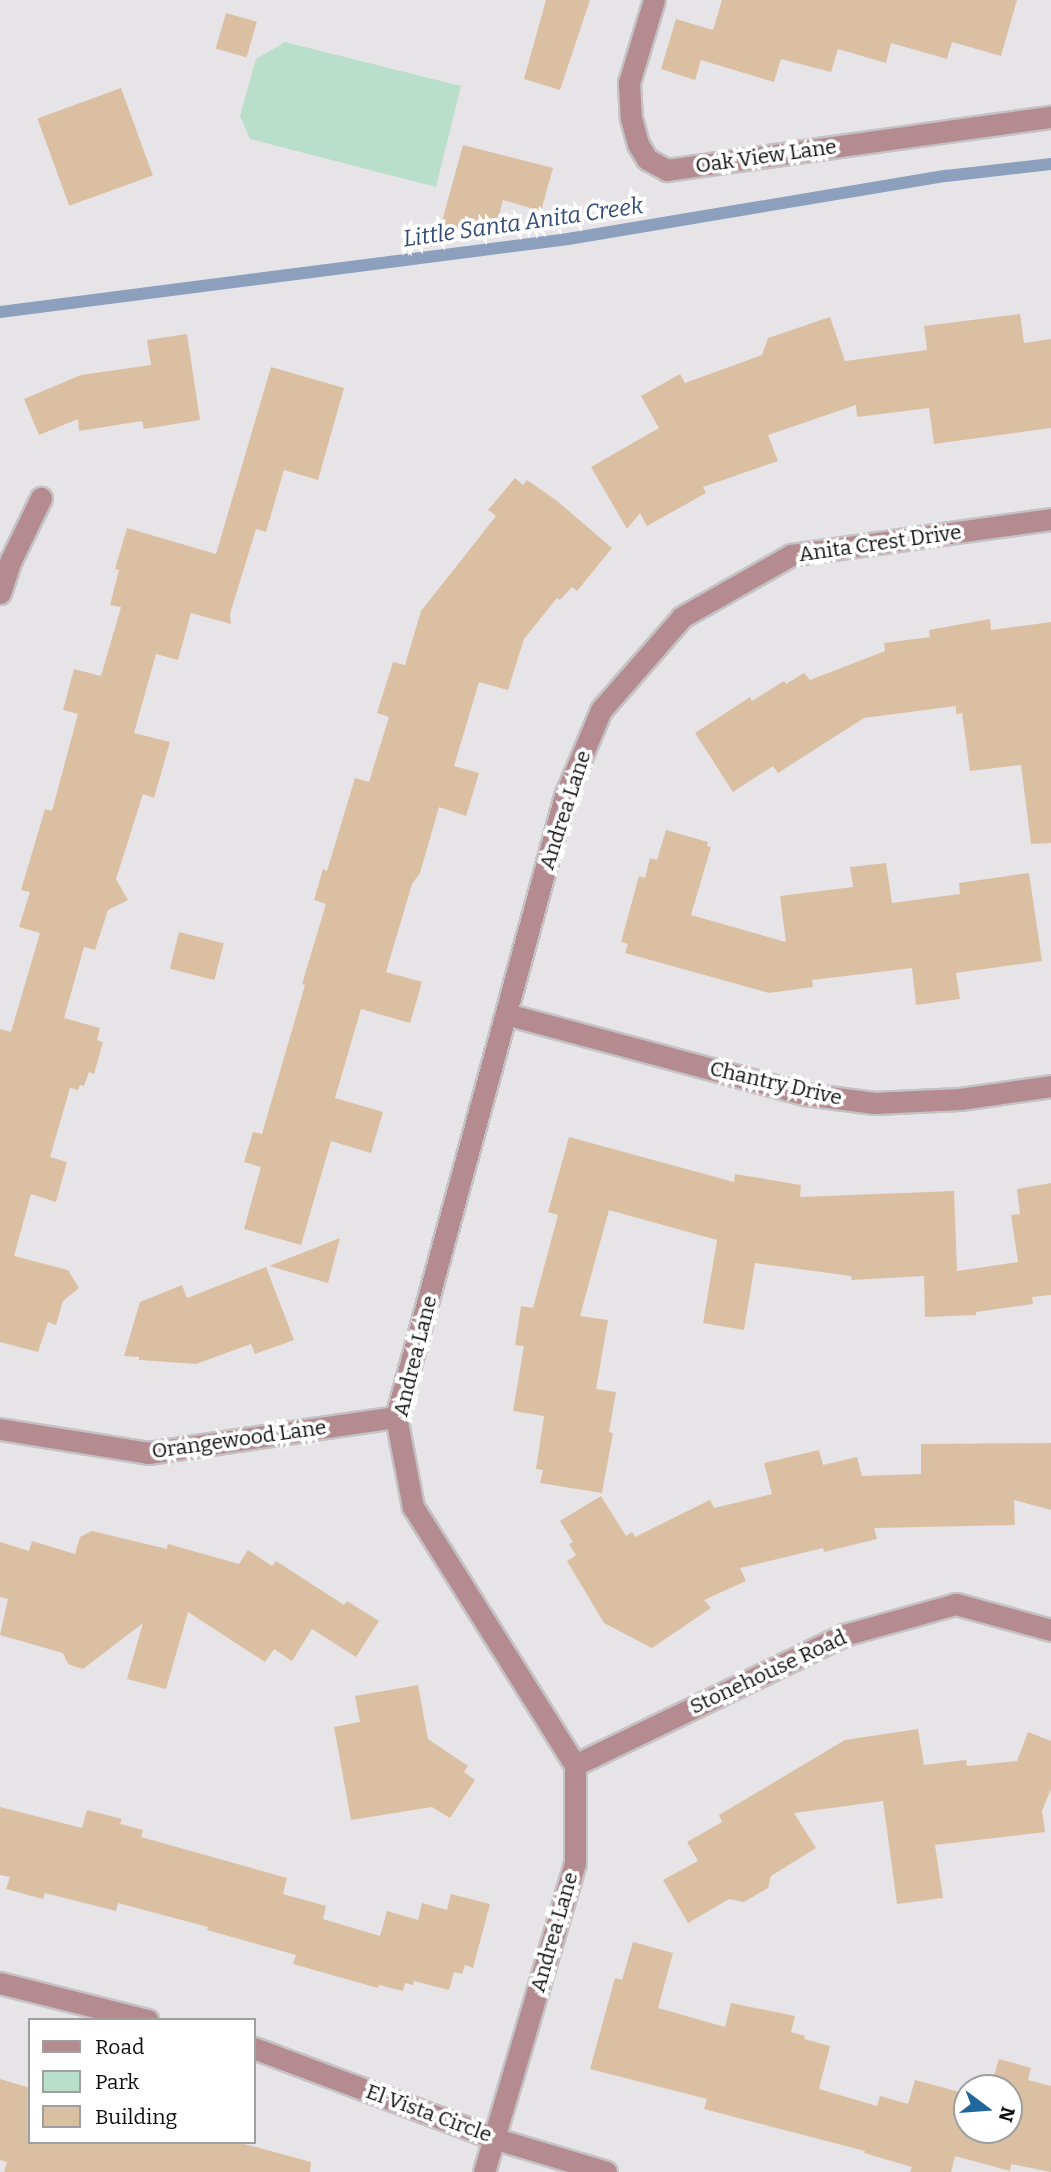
<!DOCTYPE html>
<html>
<head>
<meta charset="utf-8">
<style>
  body { margin:0 }
  #map { position:relative; width:1051px; height:2172px; overflow:hidden; background:#e7e4e7; font-family:Bitter,serif }
  div>[style] { position:absolute }
  .green>* { inset:0; background:#badecc }
  .stream>* { height:12px; margin:-6px; padding:0 6px; transform-origin:6px; border-radius:6px; background:#8c9fbd }
  .building>* { inset:0; background:#dbbfa3; transform-origin:0 0 }
  .roads { filter:drop-shadow(2px 0 #c5c2c5) drop-shadow(-2px 0 #c5c2c5) drop-shadow(0 2px #c5c2c5) drop-shadow(0 -2px #c5c2c5) }
  .minor>* { height:21px; margin:-10.5px; padding:0 10.5px; transform-origin:10.5px; border-radius:10.5px; background:#b38b90 }
  span { translate:-50% -50%; white-space:nowrap; text-align:center; line-height:1.15; -webkit-text-stroke:7px #fff; paint-order:stroke }
  .street-label { font-size:21px; color:#100f10 }
  .water-label { font-size:23px; color:#324c77; font-style:italic }
  .legend { position:absolute; left:28px; top:2018px; width:228px; height:126px; box-sizing:border-box; background:#fff; border:2px solid #9f9f9f; margin:0; padding:9px 12px; list-style:none; font-size:21px; color:#100f10 }
  .legend li { display:flex; align-items:center; gap:14px; height:35px }
  .legend b { width:35px; border:2px solid #9f9f9f }
  .north { position:absolute; left:953px; top:2074px; width:70px; height:70px; box-sizing:border-box; background:#fff; border:2px solid #9f9f9f; border-radius:50%; rotate:106deg; font-size:19px; font-weight:700; line-height:28px; text-align:center; color:#100f10 }
  .north::after { content:''; display:block; margin:auto; width:24px; height:32px; background:#20689c; clip-path:polygon(50% 0,100% 100%,50% 72%,0 100%) }
</style>
</head>
<body>
<div id="map">
  <div class="green">
    <i style="clip-path:polygon(285px 42px,461px 86px,436px 187px,250px 139px,240px 116px,256px 59px)"></i>
  </div>
  <div class="stream">
    <i style="left:0;top:312px;width:573px;rotate:-7.32deg"></i>
    <i style="left:568px;top:239px;width:383px;rotate:-9.5deg"></i>
    <i style="left:946px;top:176px;width:106px;rotate:-6.5deg"></i>
  </div>
  <div class="building">
    <i style="clip-path:polygon(546px 0,590px 0,560px 90px,524px 79px)"></i>
    <i style="clip-path:polygon(722px 0,1017px 0,1001px 56px,952px 42px,947px 59px,891px 43px,886px 63px,838px 49px,831px 72px,781px 59px,774px 82px,701px 60px,695px 80px,661px 69px,676px 19px,713px 30px)"></i>
    <i style="left:226px;top:13px;width:32px;height:37px;rotate:16deg"></i>
    <i style="left:121px;top:88px;width:93px;height:89px;rotate:70deg"></i>
    <i style="clip-path:polygon(463px 145px,553px 168px,541px 211px,503px 200px,497px 223px,439px 232px)"></i>
    <i style="clip-path:polygon(1020px 314px,1024px 343px,1051px 339px,1051px 428px,934px 444px,929px 408px,857px 417px,856px 405px,768px 435px,778px 461px,703px 487px,706px 493px,647px 526px,640px 513px,627px 529px,591px 467px,659px 428px,641px 396px,680px 374px,685px 383px,762px 355px,768px 338px,830px 317px,845px 361px,927px 350px,924px 326px)"></i>
    <i style="clip-path:polygon(187px 334px,200px 420px,144px 429px,142px 421px,79px 431px,78px 419px,39px 435px,24px 399px,81px 375px,151px 365px,147px 340px)"></i>
    <i style="clip-path:polygon(271px 367px,344px 388px,318px 480px,284px 470px,266px 532px,256px 529px,230px 614px,231px 624px,191px 613px,178px 660px,156px 654px,134px 733px,170px 742px,154px 798px,143px 794px,116px 879px,128px 900px,108px 910px,95px 950px,84px 947px,64px 1018px,100px 1028px,97px 1040px,103px 1042px,94px 1074px,89px 1072px,84px 1086px,80px 1085px,78px 1090px,70px 1088px,50px 1157px,67px 1162px,56px 1202px,31px 1194px,14px 1256px,68px 1270px,79px 1288px,63px 1301px,56px 1325px,48px 1322px,38px 1352px,0 1342px,0 1029px,11px 1032px,40px 933px,19px 927px,30px 892px,21px 890px,45px 809px,52px 811px,78px 714px,63px 710px,74px 669px,101px 676px,121px 607px,110px 605px,119px 570px,115px 569px,127px 528px,216px 554px)"></i>
    <i style="clip-path:polygon(515px 478px,523px 485px,527px 480px,556px 500px,612px 548px,577px 591px,572px 587px,560px 600px,557px 598px,524px 639px,508px 690px,479px 682px,454px 766px,479px 773px,466px 816px,439px 807px,420px 873px,412px 884px,386px 972px,422px 982px,410px 1023px,361px 1009px,335px 1098px,383px 1112px,371px 1153px,331px 1141px,301px 1245px,244px 1229px,261px 1167px,244px 1162px,253px 1132px,262px 1134px,305px 985px,302px 984px,326px 904px,314px 900px,323px 869px,327px 871px,355px 778px,369px 782px,389px 717px,377px 713px,393px 662px,405px 665px,421px 611px,496px 516px,488px 510px)"></i>
    <i style="clip-path:polygon(990px 619px,991px 630px,1051px 622px,1051px 843px,1031px 844px,1021px 765px,970px 771px,962px 713px,956px 714px,956px 706px,864px 718px,778px 773px,773px 766px,733px 792px,695px 733px,750px 697px,752px 701px,784px 681px,786px 684px,804px 673px,810px 680px,885px 651px,884px 643px,930px 637px,929px 630px)"></i>
    <i style="clip-path:polygon(666px 830px,708px 842px,707px 846px,711px 847px,691px 915px,786px 942px,780px 896px,853px 887px,850px 867px,886px 863px,892px 903px,960px 894px,959px 883px,1029px 873px,1042px 961px,956px 973px,960px 999px,916px 1005px,912px 968px,812px 980px,813px 987px,769px 993px,625px 953px,628px 944px,621px 942px,639px 876px,645px 878px,650px 858px,657px 860px)"></i>
    <i style="left:179px;top:932px;width:46px;height:38px;rotate:14deg"></i>
    <i style="clip-path:polygon(569px 1137px,734px 1182px,735px 1174px,801px 1185px,800px 1197px,954px 1191px,957px 1271px,1018px 1262px,1011px 1215px,1020px 1214px,1017px 1189px,1051px 1183px,1051px 1295px,1032px 1297px,1033px 1304px,976px 1312px,976px 1315px,925px 1317px,924px 1276px,852px 1280px,851px 1276px,755px 1263px,744px 1330px,703px 1323px,717px 1240px,609px 1210px,580px 1316px,608px 1320px,596px 1389px,616px 1392px,609px 1432px,613px 1433px,602px 1493px,540px 1483px,543px 1470px,536px 1469px,544px 1416px,513px 1411px,524px 1346px,515px 1345px,521px 1306px,533px 1308px,558px 1215px,548px 1212px)"></i>
    <i style="clip-path:polygon(340px 1238px,328px 1283px,269px 1266px)"></i>
    <i style="clip-path:polygon(266px 1267px,294px 1340px,255px 1354px,251px 1344px,196px 1364px,139px 1360px,139px 1357px,124px 1356px,140px 1302px,182px 1285px,187px 1298px)"></i>
    <i style="clip-path:polygon(1051px 1443px,1051px 1510px,1014px 1500px,1015px 1525px,874px 1528px,877px 1539px,824px 1552px,823px 1548px,740px 1568px,746px 1581px,704px 1600px,711px 1608px,652px 1648px,604px 1623px,567px 1561px,576px 1555px,569px 1544px,573px 1542px,560px 1521px,601px 1496px,626px 1536px,632px 1532px,635px 1537px,710px 1500px,714px 1508px,772px 1494px,764px 1463px,819px 1450px,823px 1465px,857px 1457px,862px 1476px,921px 1474px,921px 1444px)"></i>
    <i style="clip-path:polygon(92px 1531px,167px 1549px,168px 1544px,239px 1564px,248px 1550px,272px 1566px,276px 1561px,344px 1605px,347px 1601px,379px 1621px,356px 1657px,312px 1629px,292px 1661px,274px 1649px,265px 1662px,188px 1612px,166px 1689px,127px 1679px,143px 1623px,83px 1669px,68px 1664px,63px 1653px,0 1635px,8px 1599px,0 1597px,0 1542px,29px 1551px,32px 1541px,75px 1554px,80px 1537px)"></i>
    <i style="clip-path:polygon(418px 1685px,428px 1739px,468px 1766px,464px 1772px,475px 1780px,450px 1818px,432px 1807px,351px 1820px,334px 1727px,360px 1722px,355px 1696px)"></i>
    <i style="clip-path:polygon(918px 1729px,924px 1765px,966px 1760px,967px 1766px,1017px 1761px,1028px 1732px,1051px 1741px,1051px 1789px,1042px 1811px,1045px 1832px,935px 1845px,943px 1898px,897px 1904px,883px 1801px,794px 1813px,816px 1848px,771px 1876px,768px 1888px,744px 1902px,729px 1899px,688px 1923px,663px 1880px,698px 1861px,687px 1842px,722px 1822px,719px 1815px,845px 1740px)"></i>
    <i style="clip-path:polygon(0 1807px,82px 1828px,87px 1810px,122px 1819px,120px 1824px,143px 1830px,141px 1837px,287px 1878px,283px 1894px,326px 1906px,323px 1919px,380px 1936px,387px 1911px,418px 1920px,422px 1903px,447px 1910px,451px 1894px,490px 1904px,473px 1968px,465px 1965px,462px 1974px,454px 1972px,449px 1990px,414px 1981px,413px 1985px,405px 1983px,403px 1991px,379px 1985px,378px 1988px,293px 1964px,296px 1955px,207px 1930px,208px 1927px,118px 1903px,116px 1911px,45px 1893px,43px 1899px,6px 1889px,10px 1877px,0 1875px)"></i>
    <i style="clip-path:polygon(633px 1942px,673px 1953px,658px 2008px,725px 2027px,731px 2003px,795px 2016px,791px 2032px,805px 2036px,804px 2039px,830px 2046px,819px 2089px,877px 2106px,880px 2096px,908px 2104px,915px 2080px,967px 2094px,967px 2130px,1009px 2130px,1009px 2088px,990px 2088px,999px 2059px,1031px 2068px,1028px 2080px,1051px 2086px,1051px 2172px,1011px 2164px,1010px 2171px,955px 2156px,951px 2172px,910px 2172px,912px 2167px,864px 2153px,865px 2151px,704px 2109px,707px 2099px,590px 2069px,615px 1978px,622px 1980px)"></i>
    <i style="clip-path:polygon(0 2079px,30px 2088px,30px 2142px,237px 2142px,311px 2162px,310px 2172px,4px 2172px,7px 2162px,0 2160px)"></i>
  </div>
  <div class="roads">
    <div class="minor">
      <i style="left:654px;top:0;width:87px;rotate:106.8deg"></i>
      <i style="left:629px;top:83px;width:35px;rotate:87deg"></i>
      <i style="left:631px;top:118px;width:27px;rotate:75deg"></i>
      <i style="left:638px;top:144px;width:17px;rotate:59deg"></i>
      <i style="left:647px;top:159px;width:23px;rotate:29deg"></i>
      <i style="left:667px;top:170px;width:388px;rotate:-7.9deg"></i>
      <i style="left:0;top:593px;width:35px;rotate:-72deg"></i>
      <i style="left:11px;top:560px;width:69px;rotate:-64.2deg"></i>
      <i style="left:506px;top:1014px;width:310px;rotate:15deg"></i>
      <i style="left:805px;top:1094px;width:70px;rotate:7.4deg"></i>
      <i style="left:874px;top:1103px;width:86px;rotate:-2.7deg"></i>
      <i style="left:960px;top:1099px;width:92px;rotate:-8.1deg"></i>
      <i style="left:0;top:1429px;width:150px;rotate:9.2deg"></i>
      <i style="left:148px;top:1453px;width:251px;rotate:-8.3deg"></i>
      <i style="left:575px;top:1765px;width:299px;rotate:-25.8deg"></i>
      <i style="left:844px;top:1635px;width:116px;rotate:-15.5deg"></i>
      <i style="left:956px;top:1604px;width:98px;rotate:15.3deg"></i>
      <i style="left:0;top:1983px;width:152px;rotate:14.1deg"></i>
      <i style="left:254px;top:2048px;width:255px;rotate:20.6deg"></i>
      <i style="left:493px;top:2138px;width:118px;rotate:16.7deg"></i>
      <i style="left:484px;top:2172px;width:322px;rotate:-73.6deg"></i>
      <i style="left:575px;top:1863px;width:98px;rotate:-90deg"></i>
      <i style="left:575px;top:1765px;width:305px;rotate:-122.1deg"></i>
      <i style="left:413px;top:1507px;width:92px;rotate:-100.7deg"></i>
      <i style="left:396px;top:1417px;width:644px;rotate:-74.78deg"></i>
      <i style="left:565px;top:796px;width:93px;rotate:-67.3deg"></i>
      <i style="left:601px;top:710px;width:123px;rotate:-48.9deg"></i>
      <i style="left:682px;top:617px;width:125px;rotate:-29.6deg"></i>
      <i style="left:791px;top:555px;width:262px;rotate:-7.9deg"></i>
    </div>
  </div>
  <div class="street-label">
    <span style="left:766px;top:156px;rotate:-8deg">Oak View Lane</span>
    <span style="left:880px;top:543px;rotate:-8deg">Anita Crest Drive</span>
    <span style="left:565px;top:810px;rotate:-72deg">Andrea Lane</span>
    <span style="left:776px;top:1083px;rotate:13deg">Chantry Drive</span>
    <span style="left:415px;top:1356px;rotate:-76deg">Andrea Lane</span>
    <span style="left:239px;top:1439px;rotate:-8deg">Orangewood Lane</span>
    <span style="left:768px;top:1672px;rotate:-25deg">Stonehouse Road</span>
    <span style="left:554px;top:1932px;rotate:-74deg">Andrea Lane</span>
    <span style="left:429px;top:2113px;rotate:20deg">El Vista Circle</span>
  </div>
  <div class="water-label">
    <span style="left:523px;top:222px;rotate:-8deg">Little Santa Anita Creek</span>
  </div>
  <ul class="legend">
  <li><b style="height:9px;background:#b38b90"></b>Road</li>
  <li><b style="height:19px;background:#badecc"></b>Park</li>
  <li><b style="height:19px;background:#dbbfa3"></b>Building</li>
  </ul>
  <div class="north">N</div>
</div>
</body>
</html>
